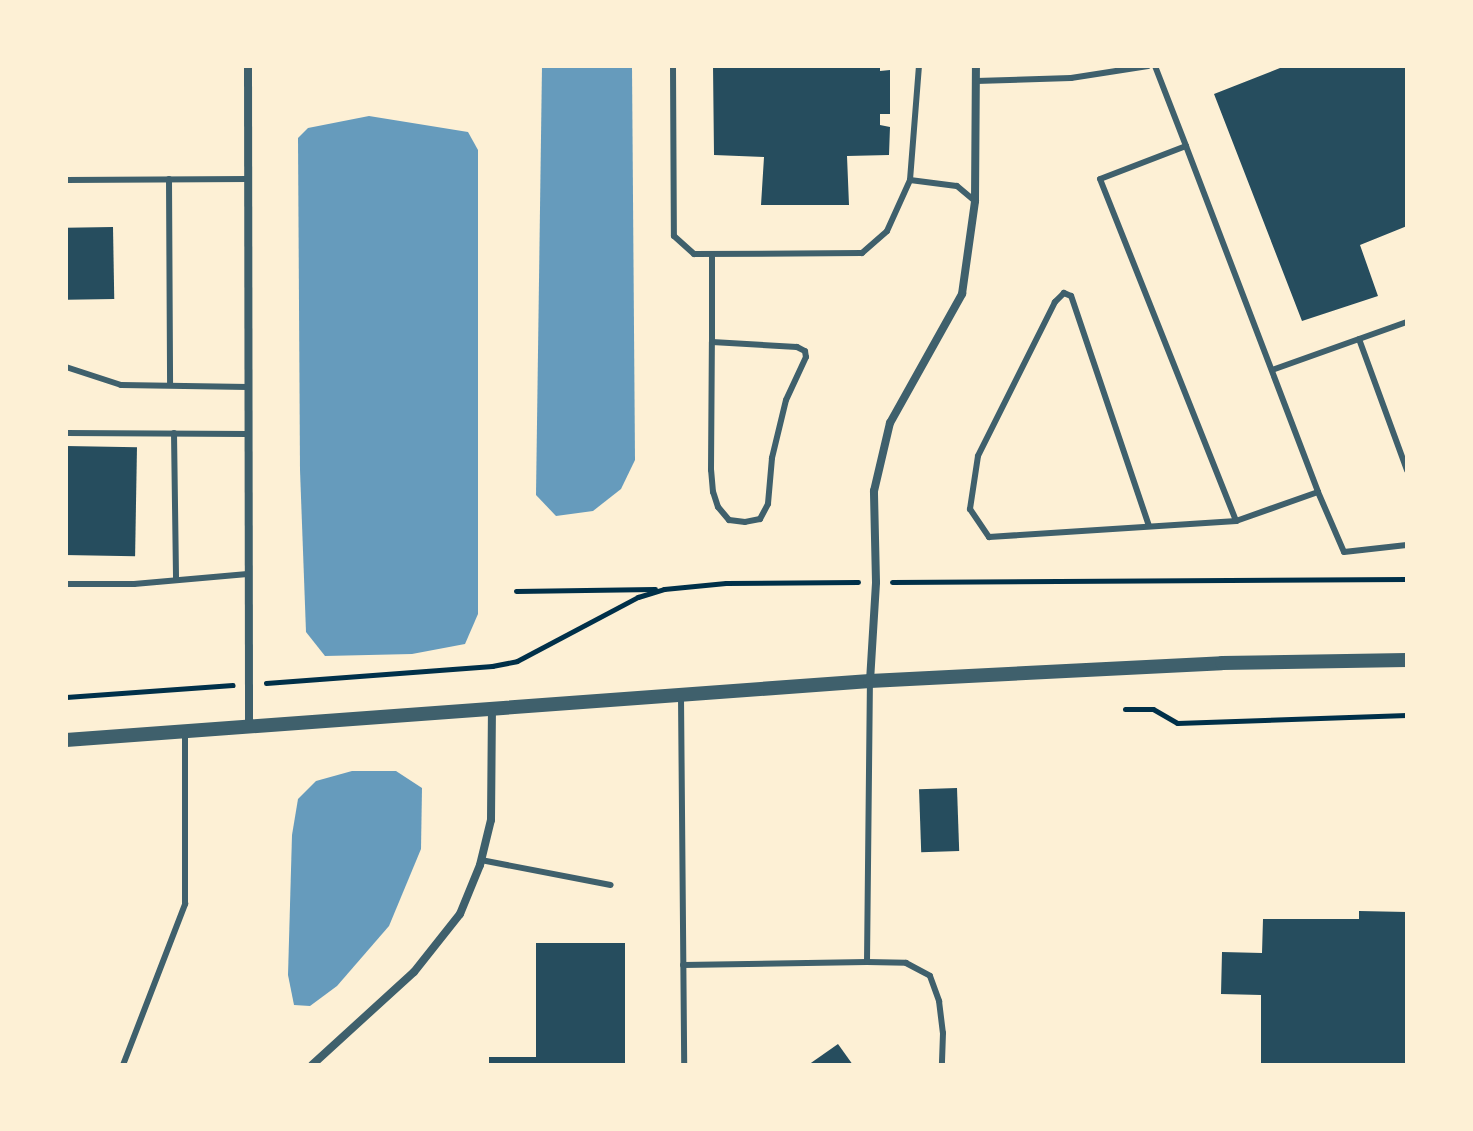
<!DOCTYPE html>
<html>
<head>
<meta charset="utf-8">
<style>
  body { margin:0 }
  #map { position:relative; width:1473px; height:1131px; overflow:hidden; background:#fdf0d5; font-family:Overpass,sans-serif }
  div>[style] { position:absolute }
  .water>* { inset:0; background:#669bbc }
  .building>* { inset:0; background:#264d5e; transform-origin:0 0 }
  .path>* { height:5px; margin:-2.5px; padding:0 2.5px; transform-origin:2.5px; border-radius:2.5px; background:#003049 }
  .service>* { height:6px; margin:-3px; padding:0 3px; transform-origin:3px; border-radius:3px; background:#3f606c }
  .minor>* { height:8px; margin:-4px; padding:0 4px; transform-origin:4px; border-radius:4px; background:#3f606c }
  .tertiary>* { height:14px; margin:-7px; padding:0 7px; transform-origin:7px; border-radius:7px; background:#3f606c }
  span { translate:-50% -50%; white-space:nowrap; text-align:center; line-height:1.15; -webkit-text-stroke:6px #fdf0d5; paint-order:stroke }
  .frame { position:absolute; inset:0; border:68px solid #fdf0d5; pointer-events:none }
</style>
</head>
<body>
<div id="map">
  <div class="water">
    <i style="clip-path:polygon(542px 66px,632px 66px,635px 460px,621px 489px,593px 511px,556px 516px,536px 495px)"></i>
    <i style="clip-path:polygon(369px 116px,468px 132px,478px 150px,478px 614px,465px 644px,412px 654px,325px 656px,306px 632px,300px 470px,298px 138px,308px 128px)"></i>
    <i style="clip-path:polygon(352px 771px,396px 771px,422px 788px,421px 849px,389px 926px,337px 986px,310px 1006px,294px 1005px,288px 975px,292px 835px,298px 799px,316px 781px)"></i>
  </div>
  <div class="building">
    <i style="clip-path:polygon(713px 66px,880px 66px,880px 71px,890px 70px,890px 114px,880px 114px,880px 125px,890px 127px,889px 155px,847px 156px,849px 205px,761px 205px,764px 157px,714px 155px)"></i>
    <i style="clip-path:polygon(1285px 66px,1407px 66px,1407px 226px,1360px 245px,1378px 296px,1302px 321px,1214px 94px)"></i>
    <i style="left:113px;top:227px;width:72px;height:47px;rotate:89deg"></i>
    <i style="left:66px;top:446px;width:71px;height:109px;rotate:1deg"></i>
    <i style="left:957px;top:788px;width:63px;height:38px;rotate:88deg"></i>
    <i style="clip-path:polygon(1359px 911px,1407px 912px,1407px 1065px,1261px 1065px,1261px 995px,1221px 994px,1222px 952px,1262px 953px,1263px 919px,1359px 919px)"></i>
    <i style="clip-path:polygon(536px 943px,625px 943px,625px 1065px,489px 1065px,489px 1057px,536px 1057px)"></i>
    <i style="clip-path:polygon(838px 1044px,853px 1065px,808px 1065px)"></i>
  </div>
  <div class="path">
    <i style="left:892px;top:582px;width:515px;rotate:-0.33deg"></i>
    <i style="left:516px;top:591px;width:139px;rotate:-0.8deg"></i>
    <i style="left:266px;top:683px;width:227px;rotate:-4.3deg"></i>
    <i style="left:492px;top:666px;width:25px;rotate:-11deg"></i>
    <i style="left:517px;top:661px;width:137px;rotate:-27.9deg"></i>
    <i style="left:638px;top:597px;width:27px;rotate:-17deg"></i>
    <i style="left:664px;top:589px;width:62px;rotate:-5.5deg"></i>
    <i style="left:726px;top:583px;width:132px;rotate:-0.4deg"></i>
    <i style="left:66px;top:697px;width:167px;rotate:-4.1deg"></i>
    <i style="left:1125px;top:709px;width:28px"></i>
    <i style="left:1153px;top:709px;width:28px;rotate:30deg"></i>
    <i style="left:1177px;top:723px;width:230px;rotate:-2deg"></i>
  </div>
  <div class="service">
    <i style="left:673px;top:66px;width:170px;rotate:89.7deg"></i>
    <i style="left:674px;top:236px;width:27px;rotate:42deg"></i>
    <i style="left:694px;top:254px;width:168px;rotate:-0.3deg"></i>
    <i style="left:862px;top:253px;width:33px;rotate:-41deg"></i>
    <i style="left:887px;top:231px;width:56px;rotate:-65.7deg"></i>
    <i style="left:910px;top:180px;width:47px;rotate:7.3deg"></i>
    <i style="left:957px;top:186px;width:23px;rotate:40deg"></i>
    <i style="left:1155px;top:66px;width:86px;rotate:68.8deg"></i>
    <i style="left:1186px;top:146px;width:92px;rotate:159deg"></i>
    <i style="left:1100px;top:179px;width:368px;rotate:68.3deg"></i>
    <i style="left:1236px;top:521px;width:87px;rotate:-19.5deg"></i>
    <i style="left:1318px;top:492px;width:65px;rotate:66.6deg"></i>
    <i style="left:1344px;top:552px;width:63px;rotate:-6.3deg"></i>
    <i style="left:976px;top:81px;width:95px;rotate:-1.8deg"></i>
    <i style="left:1071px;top:78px;width:78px;rotate:-8.9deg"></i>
    <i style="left:1186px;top:146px;width:370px;rotate:69.1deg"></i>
    <i style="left:169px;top:179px;width:206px;rotate:89.7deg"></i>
    <i style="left:66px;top:180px;width:182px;rotate:-0.3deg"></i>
    <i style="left:910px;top:180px;width:114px;rotate:-85.5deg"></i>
    <i style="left:1359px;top:339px;width:140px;rotate:69.9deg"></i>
    <i style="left:712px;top:342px;width:85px;rotate:3.4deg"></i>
    <i style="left:797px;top:347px;width:9px;rotate:27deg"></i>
    <i style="left:805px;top:351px;width:6px;rotate:81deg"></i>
    <i style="left:806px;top:357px;width:47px;rotate:114.9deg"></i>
    <i style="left:786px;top:400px;width:60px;rotate:103.6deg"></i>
    <i style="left:772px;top:458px;width:46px;rotate:95deg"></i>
    <i style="left:768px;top:504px;width:17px;rotate:118deg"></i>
    <i style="left:760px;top:519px;width:15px;rotate:169deg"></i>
    <i style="left:745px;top:522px;width:16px;rotate:-173deg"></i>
    <i style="left:729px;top:520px;width:17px;rotate:-130deg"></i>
    <i style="left:718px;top:507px;width:16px;rotate:-108deg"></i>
    <i style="left:713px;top:492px;width:22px;rotate:-95deg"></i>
    <i style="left:711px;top:470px;width:128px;rotate:-89.6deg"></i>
    <i style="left:712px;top:342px;width:88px;rotate:-90deg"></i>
    <i style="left:66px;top:367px;width:58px;rotate:18.1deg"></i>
    <i style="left:121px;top:385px;width:127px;rotate:0.9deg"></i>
    <i style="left:1272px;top:370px;width:143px;rotate:-19.6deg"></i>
    <i style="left:66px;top:433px;width:182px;rotate:0.3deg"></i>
    <i style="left:174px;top:433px;width:147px;rotate:89.2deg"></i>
    <i style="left:1149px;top:526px;width:243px;rotate:-108.7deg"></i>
    <i style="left:1071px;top:296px;width:8px;rotate:-157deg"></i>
    <i style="left:1064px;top:293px;width:13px;rotate:135deg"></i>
    <i style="left:1055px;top:302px;width:172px;rotate:116.6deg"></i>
    <i style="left:978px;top:456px;width:54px;rotate:98.6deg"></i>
    <i style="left:970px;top:509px;width:34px;rotate:56deg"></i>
    <i style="left:989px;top:537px;width:248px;rotate:-3.7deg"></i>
    <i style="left:66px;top:584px;width:68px"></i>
    <i style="left:134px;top:584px;width:114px;rotate:-5deg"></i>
    <i style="left:681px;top:697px;width:368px;rotate:89.5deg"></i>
    <i style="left:481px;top:860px;width:132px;rotate:10.9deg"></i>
    <i style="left:867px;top:962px;width:39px;rotate:1deg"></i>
    <i style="left:906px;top:963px;width:27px;rotate:28deg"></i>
    <i style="left:930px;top:976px;width:27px;rotate:70deg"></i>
    <i style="left:939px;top:1001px;width:32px;rotate:83deg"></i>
    <i style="left:943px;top:1033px;width:32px;rotate:92deg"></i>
    <i style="left:683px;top:965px;width:184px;rotate:-0.9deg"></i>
    <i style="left:867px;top:962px;width:281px;rotate:-89.4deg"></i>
    <i style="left:123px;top:1065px;width:173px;rotate:-68.9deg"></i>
    <i style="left:185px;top:904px;width:173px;rotate:-90deg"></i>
  </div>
  <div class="minor">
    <i style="left:248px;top:66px;width:660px;rotate:89.91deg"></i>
    <i style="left:870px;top:681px;width:99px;rotate:-86.5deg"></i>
    <i style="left:876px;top:582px;width:91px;rotate:-91.3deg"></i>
    <i style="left:874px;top:491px;width:70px;rotate:-76.8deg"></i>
    <i style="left:890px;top:423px;width:148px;rotate:-60.8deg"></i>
    <i style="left:962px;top:294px;width:94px;rotate:-82deg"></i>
    <i style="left:975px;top:201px;width:135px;rotate:-89.6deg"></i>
    <i style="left:312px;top:1065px;width:138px;rotate:-42.4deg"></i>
    <i style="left:414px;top:972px;width:74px;rotate:-51.6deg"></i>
    <i style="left:460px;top:914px;width:53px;rotate:-67.8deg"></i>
    <i style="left:480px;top:865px;width:46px;rotate:-76.3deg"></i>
    <i style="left:491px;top:820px;width:111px;rotate:-89.5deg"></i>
  </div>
  <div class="tertiary">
    <i style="left:66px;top:740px;width:806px;rotate:-4.2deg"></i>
    <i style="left:870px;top:681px;width:352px;rotate:-2.9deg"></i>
    <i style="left:1222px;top:663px;width:185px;rotate:-0.9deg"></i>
  </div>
  <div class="frame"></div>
</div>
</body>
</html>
